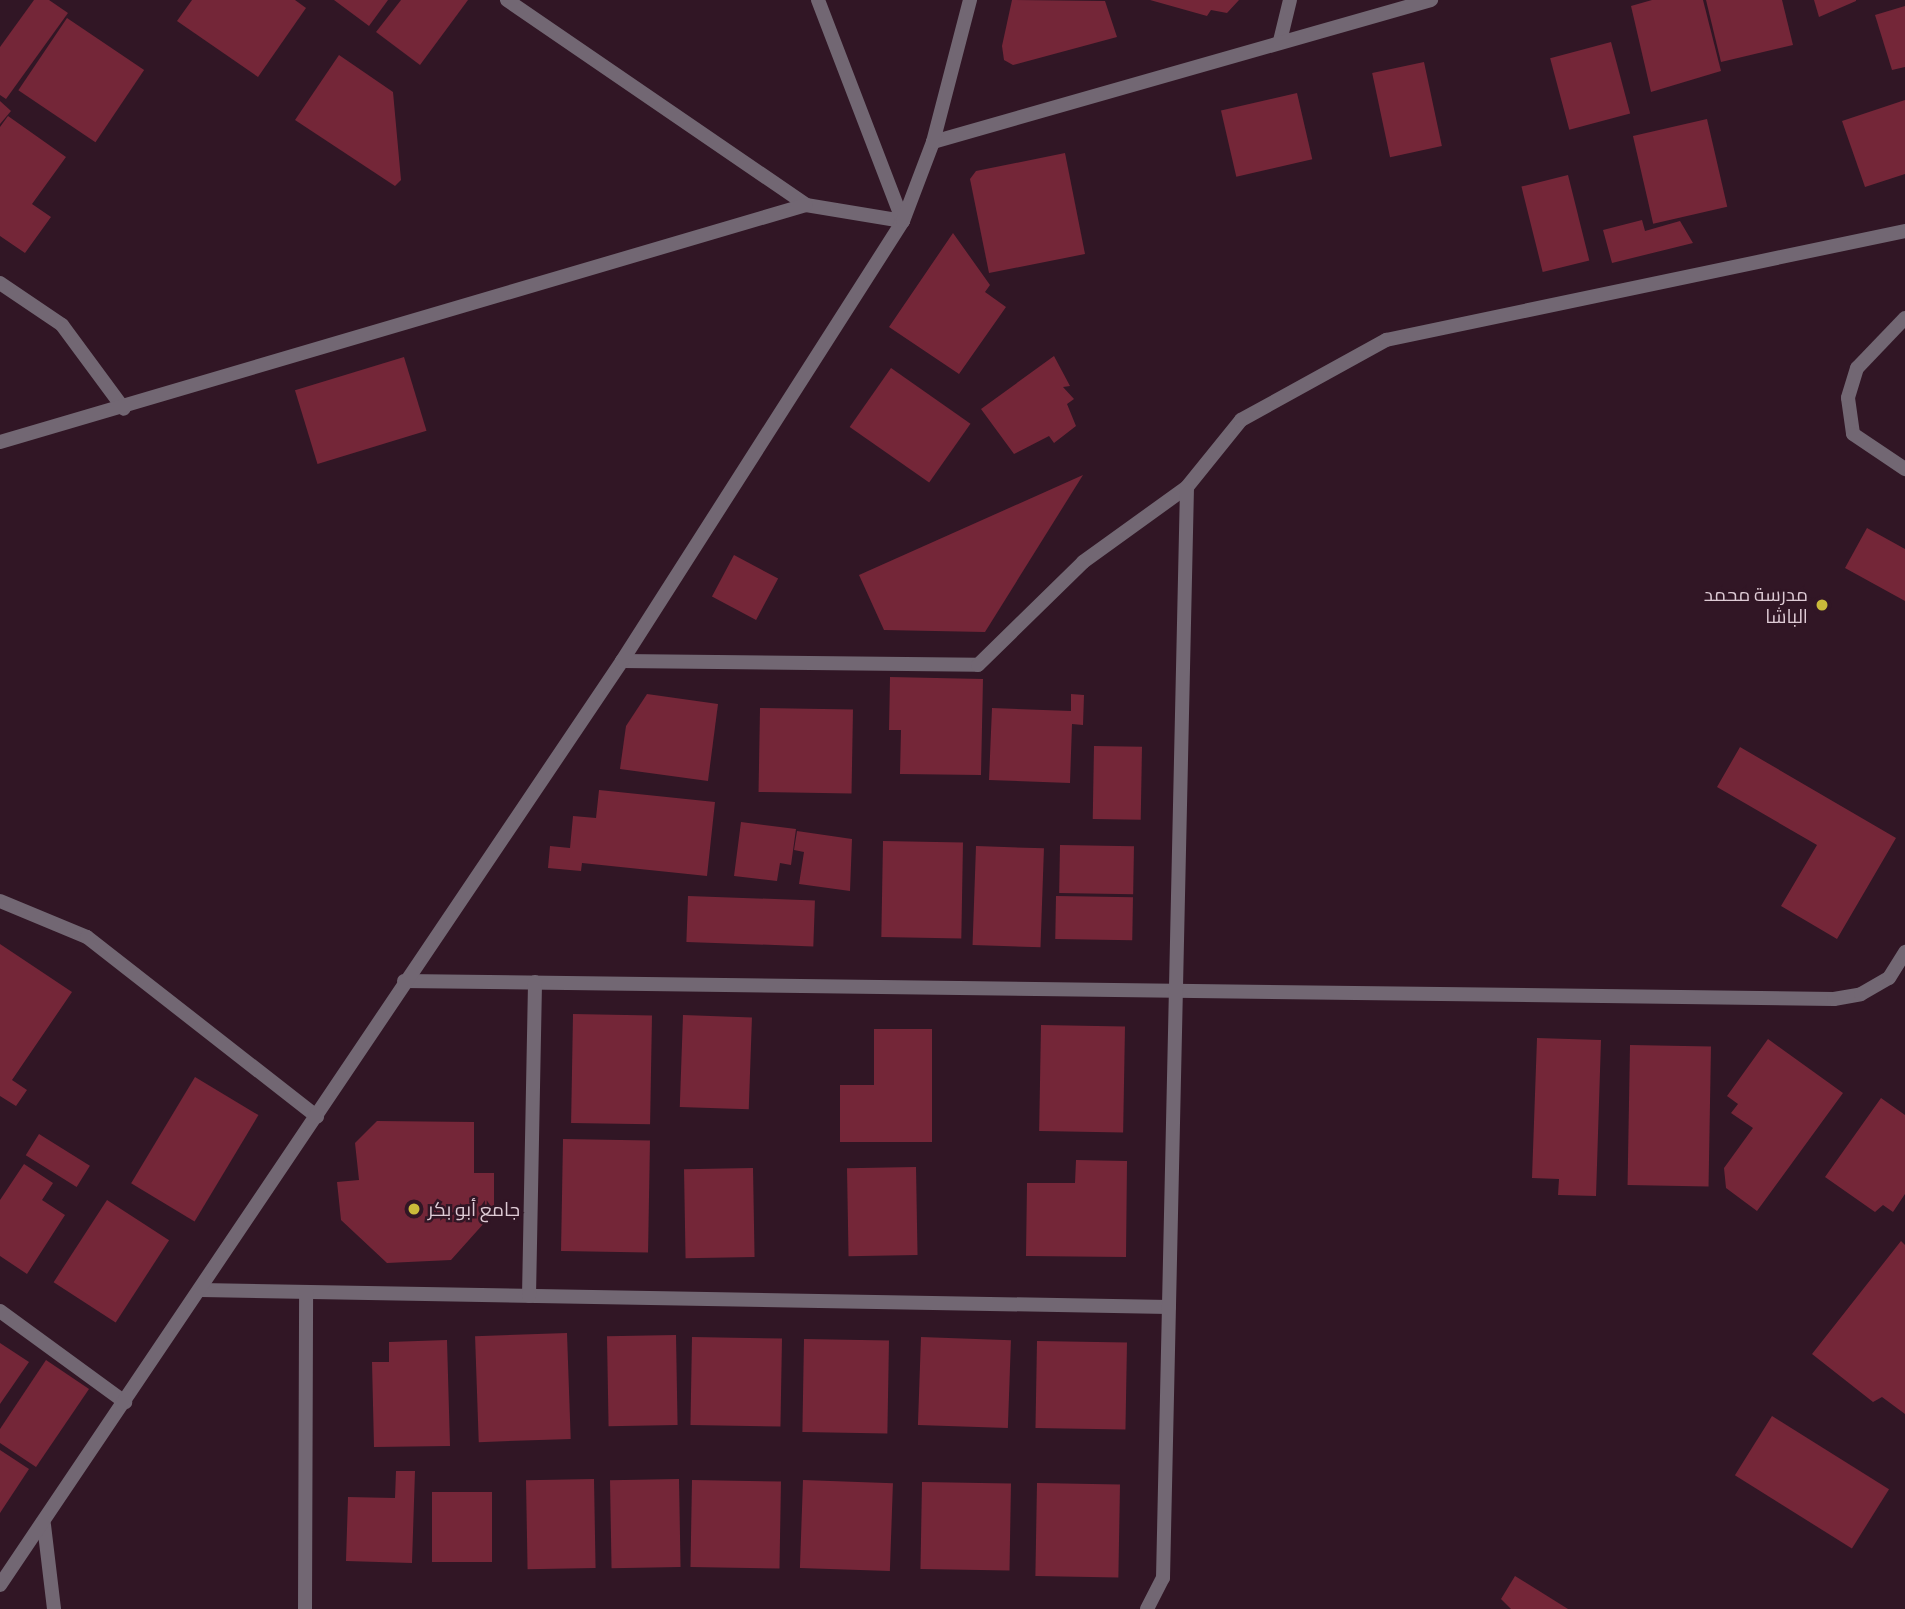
<!DOCTYPE html>
<html>
<head>
<meta charset="utf-8">
<style>
  body { margin:0 }
  #map { position:relative; width:1905px; height:1609px; overflow:hidden; background:#311625; font-family:Commissioner,Cairo,sans-serif }
  div>[style] { position:absolute }
  .building>* { inset:0; background:#742638; transform-origin:0 0 }
  .street>* { height:14px; margin:-7px; padding:0 7px; transform-origin:7px; border-radius:7px; background:#726773 }
  .dots>* { width:19px; height:19px; translate:-50% -50%; box-sizing:border-box; border:4px solid #311625; border-radius:50% }
  span { translate:-50% -50%; white-space:nowrap; text-align:center; line-height:1.15; -webkit-text-stroke:5px #311625; paint-order:stroke }
  .poi-label { font-size:19px; color:#decbd5 }
  .right { translate:-100% -50%; text-align:right }
  .left { translate:0 -50%; text-align:left }
</style>
</head>
<body>
<div id="map">
  <div class="building">
    <i style="clip-path:polygon(34px 0,49px 0,68px 13px,6px 99px,0 95px,0 47px)"></i>
    <i style="clip-path:polygon(192px 0,295px 0,306px 8px,258px 77px,177px 21px)"></i>
    <i style="clip-path:polygon(334px 0,388px 0,369px 26px)"></i>
    <i style="clip-path:polygon(401px 0,468px 0,420px 65px,376px 32px)"></i>
    <i style="clip-path:polygon(1012px 0,1105px 1px,1117px 37px,1013px 65px,1004px 60px,1002px 46px)"></i>
    <i style="clip-path:polygon(1150px 0,1239px 0,1227px 13px,1211px 10px,1207px 16px)"></i>
    <i style="clip-path:polygon(1652px 0,1703px 0,1721px 71px,1651px 92px,1631px 6px)"></i>
    <i style="clip-path:polygon(1706px 0,1782px 0,1793px 45px,1721px 62px)"></i>
    <i style="clip-path:polygon(1814px 0,1856px 0,1856px 1px,1819px 17px)"></i>
    <i style="clip-path:polygon(1905px 6px,1905px 67px,1892px 70px,1875px 15px)"></i>
    <i style="left:67px;top:18px;width:93px;height:87px;rotate:34deg"></i>
    <i style="left:1611px;top:42px;width:74px;height:63px;rotate:75deg"></i>
    <i style="clip-path:polygon(339px 55px,393px 92px,401px 180px,395px 186px,295px 120px)"></i>
    <i style="left:1424px;top:62px;width:86px;height:53px;rotate:78deg"></i>
    <i style="left:1297px;top:93px;width:68px;height:78px;rotate:77deg"></i>
    <i style="clip-path:polygon(1905px 100px,1905px 174px,1865px 187px,1842px 121px)"></i>
    <i style="clip-path:polygon(0 101px,11px 111px,0 124px)"></i>
    <i style="clip-path:polygon(8px 116px,66px 157px,32px 204px,51px 217px,25px 253px,0 236px,0 127px)"></i>
    <i style="left:1707px;top:119px;width:90px;height:76px;rotate:77deg"></i>
    <i style="clip-path:polygon(1065px 153px,1085px 254px,989px 273px,970px 179px,976px 171px)"></i>
    <i style="left:1568px;top:175px;width:88px;height:48px;rotate:76deg"></i>
    <i style="clip-path:polygon(1642px 220px,1645px 231px,1680px 221px,1693px 243px,1612px 263px,1603px 230px)"></i>
    <i style="clip-path:polygon(953px 233px,990px 285px,985px 292px,1006px 307px,959px 374px,889px 327px)"></i>
    <i style="clip-path:polygon(1054px 356px,1070px 386px,1063px 387px,1074px 399px,1067px 404px,1076px 426px,1054px 443px,1049px 436px,1014px 454px,981px 409px)"></i>
    <i style="left:404px;top:357px;width:77px;height:114px;rotate:73deg"></i>
    <i style="left:891px;top:368px;width:97px;height:72px;rotate:35deg"></i>
    <i style="clip-path:polygon(1083px 475px,985px 632px,884px 630px,859px 575px)"></i>
    <i style="clip-path:polygon(1867px 528px,1905px 549px,1905px 601px,1845px 568px)"></i>
    <i style="left:734px;top:555px;width:50px;height:47px;rotate:28deg"></i>
    <i style="clip-path:polygon(890px 677px,983px 679px,981px 775px,900px 774px,901px 730px,889px 730px)"></i>
    <i style="clip-path:polygon(647px 694px,718px 704px,708px 781px,620px 769px,626px 726px)"></i>
    <i style="clip-path:polygon(1071px 694px,1084px 695px,1083px 725px,1072px 724px,1070px 783px,989px 780px,992px 708px,1071px 711px)"></i>
    <i style="left:760px;top:708px;width:93px;height:84px;rotate:1deg"></i>
    <i style="left:1094px;top:746px;width:48px;height:73px;rotate:1deg"></i>
    <i style="clip-path:polygon(1740px 747px,1896px 838px,1837px 939px,1781px 906px,1817px 845px,1717px 787px)"></i>
    <i style="clip-path:polygon(599px 790px,715px 802px,707px 876px,582px 863px,581px 871px,548px 868px,550px 846px,570px 848px,573px 816px,596px 818px)"></i>
    <i style="clip-path:polygon(741px 822px,796px 829px,791px 865px,780px 863px,777px 881px,734px 876px)"></i>
    <i style="clip-path:polygon(797px 831px,852px 839px,850px 891px,799px 884px,804px 852px,794px 850px)"></i>
    <i style="left:883px;top:841px;width:80px;height:96px;rotate:1deg"></i>
    <i style="left:1060px;top:845px;width:74px;height:48px;rotate:1deg"></i>
    <i style="left:976px;top:846px;width:68px;height:99px;rotate:2deg"></i>
    <i style="left:688px;top:896px;width:127px;height:46px;rotate:2deg"></i>
    <i style="left:1056px;top:896px;width:77px;height:43px;rotate:1deg"></i>
    <i style="clip-path:polygon(0 944px,72px 992px,12px 1080px,27px 1090px,16px 1106px,0 1096px)"></i>
    <i style="left:573px;top:1014px;width:79px;height:109px;rotate:1deg"></i>
    <i style="left:683px;top:1015px;width:69px;height:92px;rotate:2deg"></i>
    <i style="left:1041px;top:1025px;width:84px;height:106px;rotate:1deg"></i>
    <i style="clip-path:polygon(874px 1029px,932px 1029px,932px 1142px,840px 1142px,840px 1085px,874px 1085px)"></i>
    <i style="clip-path:polygon(1537px 1038px,1601px 1040px,1596px 1196px,1558px 1195px,1559px 1179px,1532px 1178px)"></i>
    <i style="clip-path:polygon(1768px 1039px,1843px 1093px,1757px 1211px,1726px 1188px,1724px 1168px,1753px 1128px,1731px 1113px,1738px 1104px,1727px 1096px)"></i>
    <i style="left:1630px;top:1045px;width:81px;height:140px;rotate:1deg"></i>
    <i style="left:195px;top:1077px;width:74px;height:124px;rotate:31deg"></i>
    <i style="clip-path:polygon(1881px 1098px,1905px 1115px,1905px 1194px,1893px 1212px,1883px 1205px,1875px 1212px,1825px 1177px)"></i>
    <i style="clip-path:polygon(377px 1121px,474px 1122px,474px 1173px,494px 1173px,494px 1212px,451px 1260px,387px 1263px,341px 1220px,337px 1182px,359px 1180px,355px 1143px)"></i>
    <i style="left:39px;top:1134px;width:60px;height:25px;rotate:32deg"></i>
    <i style="left:563px;top:1139px;width:87px;height:112px;rotate:1deg"></i>
    <i style="clip-path:polygon(1076px 1160px,1127px 1161px,1126px 1257px,1026px 1256px,1027px 1183px,1075px 1183px)"></i>
    <i style="clip-path:polygon(24px 1164px,53px 1183px,42px 1200px,65px 1215px,27px 1274px,0 1256px,0 1200px)"></i>
    <i style="left:916px;top:1167px;width:88px;height:69px;rotate:89deg"></i>
    <i style="left:753px;top:1168px;width:89px;height:69px;rotate:89deg"></i>
    <i style="left:107px;top:1200px;width:74px;height:98px;rotate:33deg"></i>
    <i style="clip-path:polygon(1901px 1241px,1905px 1245px,1905px 1414px,1882px 1397px,1873px 1402px,1812px 1354px)"></i>
    <i style="left:567px;top:1333px;width:106px;height:92px;rotate:88deg"></i>
    <i style="left:676px;top:1335px;width:90px;height:69px;rotate:89deg"></i>
    <i style="left:692px;top:1337px;width:90px;height:88px;rotate:1deg"></i>
    <i style="left:921px;top:1337px;width:90px;height:88px;rotate:2deg"></i>
    <i style="left:804px;top:1339px;width:85px;height:93px;rotate:1deg"></i>
    <i style="clip-path:polygon(447px 1340px,450px 1446px,374px 1447px,372px 1362px,389px 1362px,389px 1342px)"></i>
    <i style="left:1037px;top:1341px;width:90px;height:87px;rotate:1deg"></i>
    <i style="clip-path:polygon(0 1343px,29px 1362px,0 1404px)"></i>
    <i style="clip-path:polygon(46px 1360px,89px 1389px,36px 1467px,0 1443px,0 1429px)"></i>
    <i style="left:1772px;top:1416px;width:138px;height:70px;rotate:32deg"></i>
    <i style="clip-path:polygon(0 1450px,29px 1469px,0 1513px)"></i>
    <i style="clip-path:polygon(396px 1471px,415px 1471px,412px 1563px,346px 1561px,348px 1497px,395px 1498px)"></i>
    <i style="left:594px;top:1479px;width:89px;height:68px;rotate:89deg"></i>
    <i style="left:679px;top:1479px;width:88px;height:69px;rotate:89deg"></i>
    <i style="left:692px;top:1480px;width:89px;height:87px;rotate:1deg"></i>
    <i style="left:803px;top:1480px;width:90px;height:88px;rotate:2deg"></i>
    <i style="left:922px;top:1482px;width:89px;height:87px;rotate:1deg"></i>
    <i style="left:1037px;top:1483px;width:83px;height:93px;rotate:1deg"></i>
    <i style="left:432px;top:1492px;width:60px;height:70px"></i>
    <i style="clip-path:polygon(1515px 1576px,1568px 1609px,1511px 1609px,1501px 1599px)"></i>
  </div>
  <div class="street">
    <i style="left:507px;top:0;width:363px;rotate:34.4deg"></i>
    <i style="left:806px;top:205px;width:98px;rotate:9.4deg"></i>
    <i style="left:818px;top:0;width:237px;rotate:69deg"></i>
    <i style="left:1280px;top:41px;width:42px;rotate:-76.3deg"></i>
    <i style="left:933px;top:142px;width:518px;rotate:-15.92deg"></i>
    <i style="left:0;top:283px;width:75px;rotate:34.1deg"></i>
    <i style="left:62px;top:325px;width:104px;rotate:53.6deg"></i>
    <i style="left:1905px;top:318px;width:69px;rotate:133.8deg"></i>
    <i style="left:1857px;top:368px;width:31px;rotate:107deg"></i>
    <i style="left:1848px;top:398px;width:36px;rotate:82deg"></i>
    <i style="left:1853px;top:434px;width:63px;rotate:33.9deg"></i>
    <i style="left:0;top:442px;width:840px;rotate:-16.39deg"></i>
    <i style="left:622px;top:661px;width:356px;rotate:0.6deg"></i>
    <i style="left:978px;top:665px;width:147px;rotate:-44.4deg"></i>
    <i style="left:1083px;top:562px;width:128px;rotate:-35.8deg"></i>
    <i style="left:1187px;top:487px;width:86px;rotate:-51.1deg"></i>
    <i style="left:1241px;top:420px;width:166px;rotate:-28.9deg"></i>
    <i style="left:1386px;top:340px;width:530px;rotate:-11.86deg"></i>
    <i style="left:0;top:901px;width:94px;rotate:22.5deg"></i>
    <i style="left:87px;top:937px;width:292px;rotate:38deg"></i>
    <i style="left:404px;top:981px;width:1430px;rotate:0.72deg"></i>
    <i style="left:1834px;top:999px;width:27px;rotate:-10deg"></i>
    <i style="left:1861px;top:994px;width:32px;rotate:-30deg"></i>
    <i style="left:1889px;top:978px;width:31px;rotate:-58deg"></i>
    <i style="left:201px;top:1290px;width:968px;rotate:1.01deg"></i>
    <i style="left:529px;top:1296px;width:314px;rotate:-88.9deg"></i>
    <i style="left:0;top:1311px;width:155px;rotate:36.1deg"></i>
    <i style="left:44px;top:1525px;width:85px;rotate:83.2deg"></i>
    <i style="left:0;top:1585px;width:1114px;rotate:-56.05deg"></i>
    <i style="left:622px;top:661px;width:522px;rotate:-57.44deg"></i>
    <i style="left:903px;top:221px;width:85px;rotate:-69.2deg"></i>
    <i style="left:933px;top:142px;width:147px;rotate:-75.4deg"></i>
    <i style="left:305px;top:1609px;width:317px;rotate:-89.8deg"></i>
    <i style="left:1147px;top:1609px;width:35px;rotate:-63deg"></i>
    <i style="left:1163px;top:1578px;width:1091px;rotate:-88.74deg"></i>
  </div>
  <div class="dots">
    <i style="left:1822px;top:605px;background:#caba3a"></i>
    <i style="left:414px;top:1209px;background:#caba3a"></i>
  </div>
  <div class="poi-label">
    <span class="right" style="left:1808px;top:605px">مدرسة محمد<br>الباشا</span>
    <span class="left" style="left:428px;top:1209px">جامع أبو بكر</span>
  </div>
</div>
</body>
</html>
